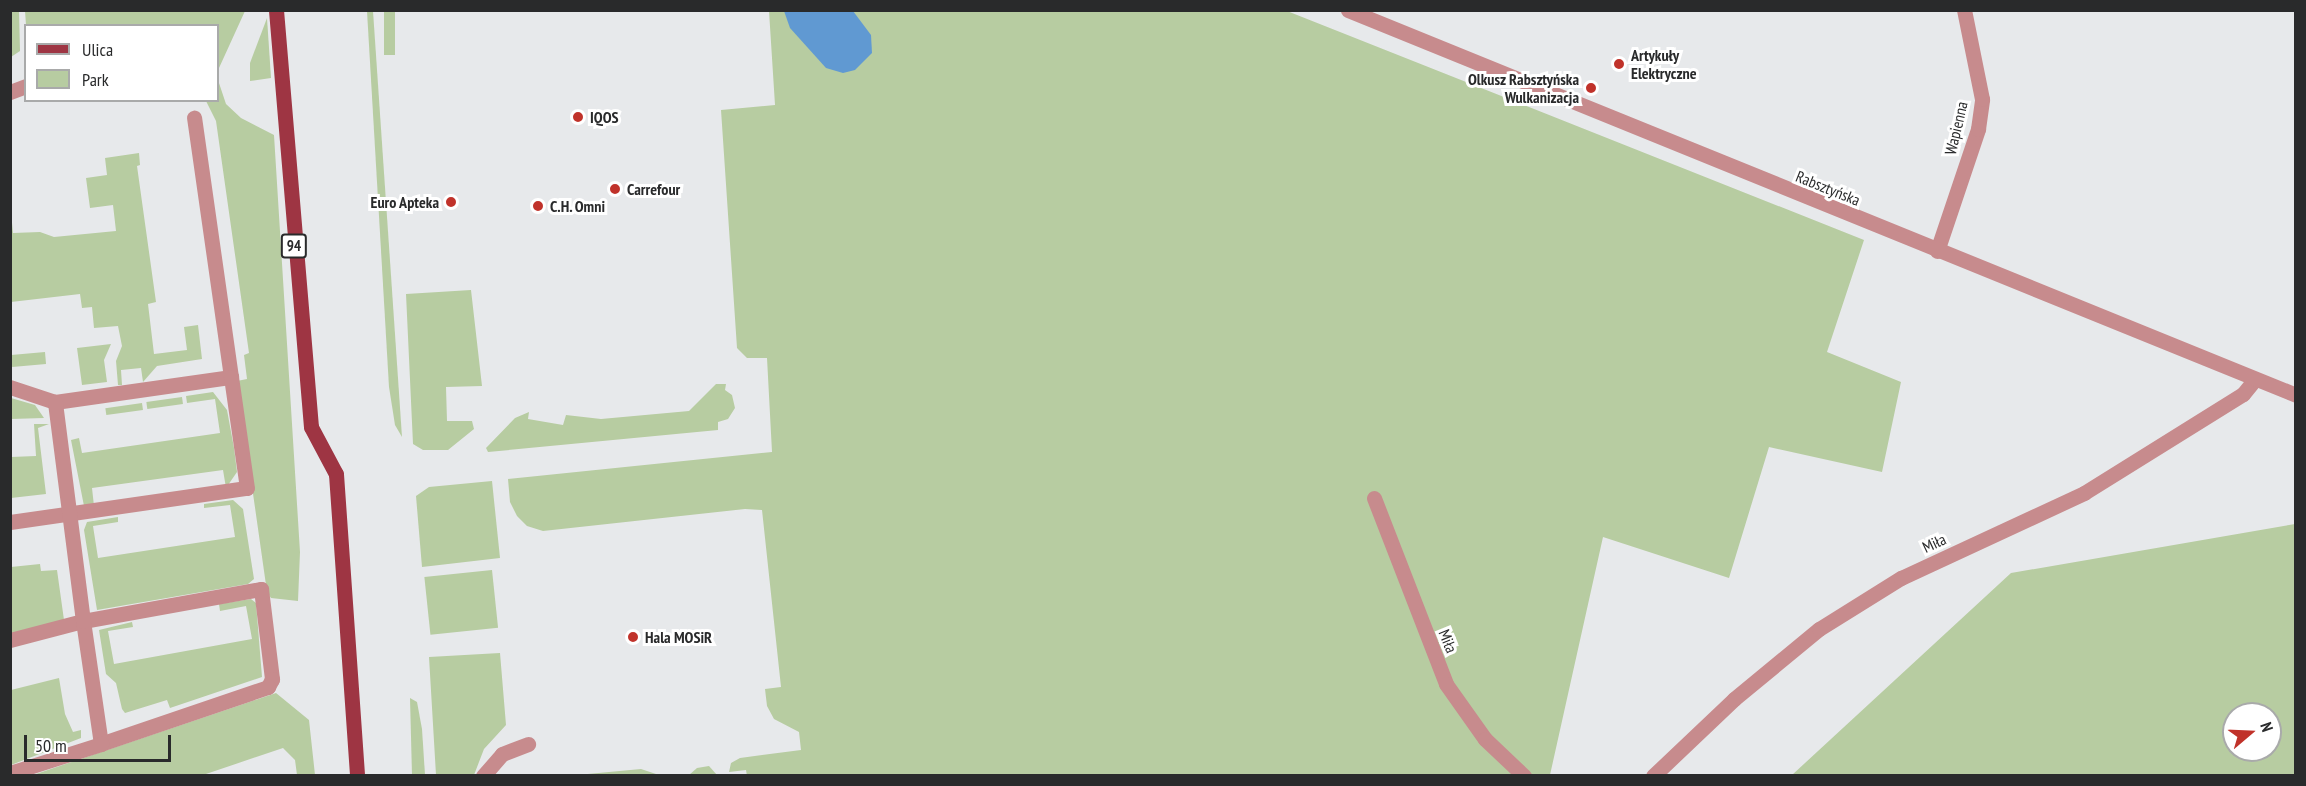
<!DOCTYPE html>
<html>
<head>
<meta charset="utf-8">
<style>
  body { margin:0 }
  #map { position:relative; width:2306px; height:786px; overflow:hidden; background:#e7e9eb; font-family:"PT Sans Narrow",sans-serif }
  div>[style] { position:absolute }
  .green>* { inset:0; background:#b7cca1; transform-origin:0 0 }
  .water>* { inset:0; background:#6099d2 }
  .minor>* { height:15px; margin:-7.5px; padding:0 7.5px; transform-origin:7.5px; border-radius:7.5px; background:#c78b8d }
  .tertiary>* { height:15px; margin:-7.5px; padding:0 7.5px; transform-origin:7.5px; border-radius:7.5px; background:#c78b8d }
  .primary>* { height:15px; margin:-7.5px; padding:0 7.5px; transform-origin:7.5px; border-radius:7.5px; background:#9e3543 }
  .dots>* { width:16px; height:16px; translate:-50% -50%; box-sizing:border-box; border:3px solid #fff; border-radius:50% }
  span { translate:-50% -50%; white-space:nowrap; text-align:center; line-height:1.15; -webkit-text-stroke:6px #fff; paint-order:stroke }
  .shield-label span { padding:2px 4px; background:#fff; border:2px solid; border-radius:4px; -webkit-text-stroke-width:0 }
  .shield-label { font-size:15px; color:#292a2b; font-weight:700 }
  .poi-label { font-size:16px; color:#292a2b; font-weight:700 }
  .left { translate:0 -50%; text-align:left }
  .right { translate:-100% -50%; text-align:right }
  .street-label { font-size:16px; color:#292a2b }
  .frame { position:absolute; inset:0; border:12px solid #292a2b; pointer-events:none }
  .legend { position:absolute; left:24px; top:24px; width:195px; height:78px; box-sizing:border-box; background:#fff; border:2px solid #a9aaaa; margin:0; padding:8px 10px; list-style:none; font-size:18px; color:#292a2b }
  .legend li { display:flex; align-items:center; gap:12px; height:30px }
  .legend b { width:30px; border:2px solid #a9aaaa }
  .north { position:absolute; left:2222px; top:702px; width:60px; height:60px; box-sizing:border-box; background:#fff; border:2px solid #a9aaaa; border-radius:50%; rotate:71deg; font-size:16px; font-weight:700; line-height:24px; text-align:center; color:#292a2b }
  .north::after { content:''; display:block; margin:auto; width:21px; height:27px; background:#c0322a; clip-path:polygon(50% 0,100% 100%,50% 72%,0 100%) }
  .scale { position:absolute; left:24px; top:735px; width:147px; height:27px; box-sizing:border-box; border:3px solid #292a2b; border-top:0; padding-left:8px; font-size:18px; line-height:21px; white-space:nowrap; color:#292a2b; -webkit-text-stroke:4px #fff; paint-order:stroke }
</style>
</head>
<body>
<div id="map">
  <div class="green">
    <i style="clip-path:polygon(12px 11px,19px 11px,20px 51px,11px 57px)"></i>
    <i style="clip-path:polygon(25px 11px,245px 11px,219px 68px,218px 80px,226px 104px,241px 118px,274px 135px,300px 552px,298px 601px,271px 598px,267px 592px,237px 381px,247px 379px,244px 355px,249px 353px,216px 121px,206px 101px,218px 100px,218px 26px,26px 25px)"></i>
    <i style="clip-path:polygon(367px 11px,373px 11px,402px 437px,395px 425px,389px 387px)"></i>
    <i style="left:384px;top:11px;width:11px;height:44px"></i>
    <i style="clip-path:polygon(769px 11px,1287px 11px,1864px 240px,1827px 352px,1901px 382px,1882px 472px,1769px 447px,1729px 578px,1603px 537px,1550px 775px,747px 776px,746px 770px,729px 772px,731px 763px,740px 758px,801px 750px,799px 732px,774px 719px,767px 706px,765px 689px,781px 687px,762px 510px,745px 509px,543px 531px,527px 526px,517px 516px,510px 502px,508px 479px,772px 452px,767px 358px,747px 358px,737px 348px,721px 110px,775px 105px)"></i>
    <i style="clip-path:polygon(267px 18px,271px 78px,250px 81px,250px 63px)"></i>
    <i style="clip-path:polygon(139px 153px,140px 165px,137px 166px,156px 302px,148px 304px,154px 354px,187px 350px,184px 327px,198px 325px,202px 359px,157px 366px,143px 382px,141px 368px,121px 370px,122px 385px,118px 385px,116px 361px,122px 346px,118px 326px,94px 328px,92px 307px,82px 308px,80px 294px,11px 302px,11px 212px,13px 233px,40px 232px,54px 237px,116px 231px,113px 205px,90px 208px,86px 178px,107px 175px,105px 158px)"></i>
    <i style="clip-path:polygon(471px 290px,482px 386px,446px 387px,447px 421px,472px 421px,474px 429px,448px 450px,423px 450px,413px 444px,406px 294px)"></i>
    <i style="clip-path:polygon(111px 344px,104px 360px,107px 382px,82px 385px,77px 348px)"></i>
    <i style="left:45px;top:352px;width:12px;height:34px;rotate:85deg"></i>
    <i style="clip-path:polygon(716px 384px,726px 384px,725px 390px,732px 395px,735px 408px,728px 419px,718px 422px,718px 430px,488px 452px,486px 448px,515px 418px,529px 412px,528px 419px,563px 425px,566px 415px,601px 419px,689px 411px)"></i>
    <i style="clip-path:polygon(213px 392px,227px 410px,234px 448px,237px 472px,226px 488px,223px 470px,92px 488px,94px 506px,84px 506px,71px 440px,79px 438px,82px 453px,220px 433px,215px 399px,187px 403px,186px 396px)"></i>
    <i style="left:182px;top:397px;width:7px;height:36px;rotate:82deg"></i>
    <i style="clip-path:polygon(11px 398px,35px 405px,44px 418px,11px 419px)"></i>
    <i style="left:142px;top:403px;width:7px;height:37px;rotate:82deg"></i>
    <i style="clip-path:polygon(34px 424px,49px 424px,38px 428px,46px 494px,11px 498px,11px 457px,36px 456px)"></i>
    <i style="clip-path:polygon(492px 481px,500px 558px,422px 567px,416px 496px,429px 487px)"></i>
    <i style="clip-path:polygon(233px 500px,243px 509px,254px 579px,248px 584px,97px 610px,84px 530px,87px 522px,118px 517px,118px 522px,93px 526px,98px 558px,235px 537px,230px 505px,204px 508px,204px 504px)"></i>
    <i style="clip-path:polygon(evenodd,2295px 524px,2295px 775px,1792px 775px,2011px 573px,2295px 524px,2234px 714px,2270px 714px,2270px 750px,2234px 750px,2234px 714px)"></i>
    <i style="clip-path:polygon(40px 564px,41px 571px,57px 570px,64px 620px,11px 635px,11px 567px)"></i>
    <i style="left:492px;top:570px;width:58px;height:68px;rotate:84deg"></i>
    <i style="clip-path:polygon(251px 599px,256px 603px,262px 677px,170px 708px,167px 700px,125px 713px,122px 709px,116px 683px,106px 674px,99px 630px,132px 622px,133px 627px,108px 631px,114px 664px,252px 639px,246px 606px,220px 611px,219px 604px)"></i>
    <i style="clip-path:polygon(500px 653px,506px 725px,484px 749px,474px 775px,436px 775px,429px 657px)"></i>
    <i style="clip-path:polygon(59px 678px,65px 714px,73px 732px,81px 730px,81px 738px,11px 765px,11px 690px)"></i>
    <i style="clip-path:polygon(276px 693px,309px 720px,315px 775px,297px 775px,295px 760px,283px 748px,203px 775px,33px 775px)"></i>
    <i style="clip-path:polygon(410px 698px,417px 702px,422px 729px,425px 775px,412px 775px)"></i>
    <i style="clip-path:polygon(709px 766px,717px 775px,689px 775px,697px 768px)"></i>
    <i style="clip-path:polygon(641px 769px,659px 775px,577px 775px)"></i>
  </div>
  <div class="water">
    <i style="clip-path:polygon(784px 11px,853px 11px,871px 35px,872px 53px,855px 70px,843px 73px,826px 68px,790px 28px)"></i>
  </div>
  <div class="minor">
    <i style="left:10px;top:92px;width:17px;rotate:-21deg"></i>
    <i style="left:1937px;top:251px;width:129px;rotate:-71.4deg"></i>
    <i style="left:1978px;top:129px;width:30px;rotate:-82deg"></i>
    <i style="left:1982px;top:99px;width:91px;rotate:-101.4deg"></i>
    <i style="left:10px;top:387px;width:47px;rotate:18.4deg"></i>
    <i style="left:55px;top:402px;width:178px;rotate:-8.1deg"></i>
    <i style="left:231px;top:377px;width:262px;rotate:-98.1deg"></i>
    <i style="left:1374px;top:498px;width:199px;rotate:68.8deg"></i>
    <i style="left:1446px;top:684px;width:67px;rotate:54.7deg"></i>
    <i style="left:1485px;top:739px;width:54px;rotate:43.5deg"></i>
    <i style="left:10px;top:522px;width:239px;rotate:-8.2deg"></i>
    <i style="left:247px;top:488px;width:112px;rotate:-98.2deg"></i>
    <i style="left:10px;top:640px;width:75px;rotate:-14.6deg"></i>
    <i style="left:83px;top:621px;width:181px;rotate:-10.2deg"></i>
    <i style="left:261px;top:589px;width:91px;rotate:83deg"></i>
    <i style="left:272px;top:679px;width:9px;rotate:117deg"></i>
    <i style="left:268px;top:687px;width:176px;rotate:161.2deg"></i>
    <i style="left:101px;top:744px;width:124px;rotate:-98.3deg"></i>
    <i style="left:83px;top:621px;width:221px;rotate:-97.3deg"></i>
    <i style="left:10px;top:773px;width:96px;rotate:-17.7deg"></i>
    <i style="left:483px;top:776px;width:29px;rotate:-49deg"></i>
    <i style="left:502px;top:754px;width:28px;rotate:-21deg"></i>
    <i style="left:1653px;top:776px;width:112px;rotate:-43.5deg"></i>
    <i style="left:1734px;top:699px;width:110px;rotate:-39.5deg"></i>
    <i style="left:1819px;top:629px;width:97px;rotate:-31.9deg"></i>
    <i style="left:1901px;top:578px;width:202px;rotate:-24.9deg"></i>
    <i style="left:2084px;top:493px;width:187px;rotate:-31.9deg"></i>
    <i style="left:2243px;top:394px;width:19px;rotate:-51deg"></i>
  </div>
  <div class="tertiary">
    <i style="left:1348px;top:10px;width:1023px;rotate:22.1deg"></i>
  </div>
  <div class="primary">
    <i style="left:276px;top:10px;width:418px;rotate:85.2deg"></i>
    <i style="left:311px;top:427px;width:53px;rotate:62deg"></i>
    <i style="left:336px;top:474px;width:303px;rotate:86deg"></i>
  </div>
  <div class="dots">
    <i style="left:1619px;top:64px;background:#c0322a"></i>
    <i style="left:1591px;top:88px;background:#c0322a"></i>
    <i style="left:578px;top:117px;background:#c0322a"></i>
    <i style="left:615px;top:189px;background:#c0322a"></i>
    <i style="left:451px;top:202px;background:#c0322a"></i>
    <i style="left:538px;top:206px;background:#c0322a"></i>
    <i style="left:633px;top:637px;background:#c0322a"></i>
  </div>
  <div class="shield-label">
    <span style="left:294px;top:246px">94</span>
  </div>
  <div class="poi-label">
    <span class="left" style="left:1631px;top:64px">Artykuły<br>Elektryczne</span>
    <span class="right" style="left:1579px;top:88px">Olkusz Rabsztyńska<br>Wulkanizacja</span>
    <span class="left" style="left:590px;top:117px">IQOS</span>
    <span class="left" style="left:627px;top:189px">Carrefour</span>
    <span class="right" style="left:439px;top:202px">Euro Apteka</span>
    <span class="left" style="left:550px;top:206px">C.H. Omni</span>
    <span class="left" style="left:645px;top:637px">Hala MOSiR</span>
  </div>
  <div class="street-label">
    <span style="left:1956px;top:128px;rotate:-77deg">Wapienna</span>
    <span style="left:1828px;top:188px;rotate:22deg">Rabsztyńska</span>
    <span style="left:1934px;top:543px;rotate:-25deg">Miła</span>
    <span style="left:1448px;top:641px;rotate:68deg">Miła</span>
  </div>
  <div class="frame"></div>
  <ul class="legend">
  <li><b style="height:8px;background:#9e3543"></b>Ulica</li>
  <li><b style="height:16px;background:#b7cca1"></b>Park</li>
  </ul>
  <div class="north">N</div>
  <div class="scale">50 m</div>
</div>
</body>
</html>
